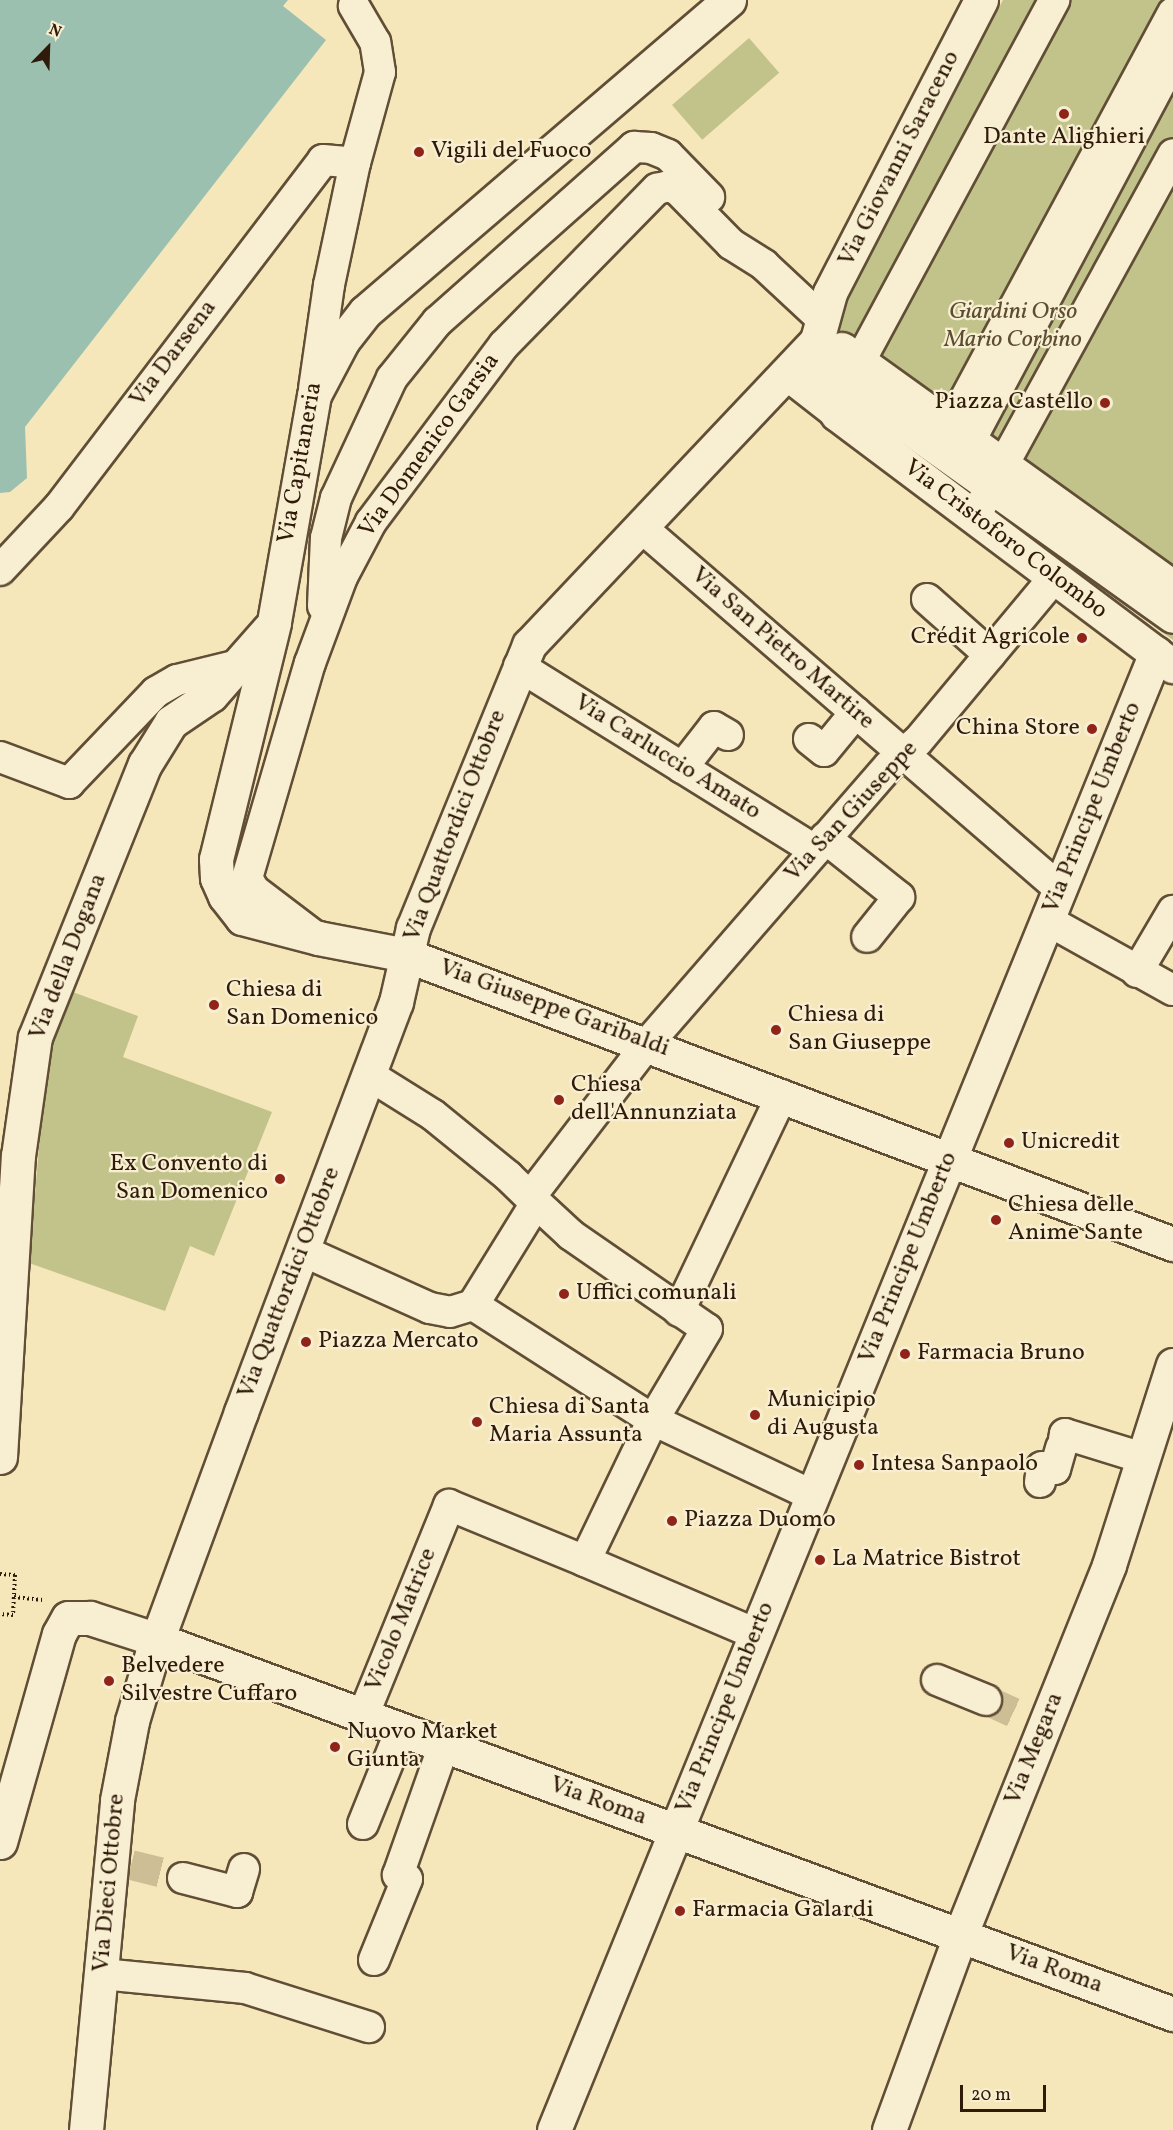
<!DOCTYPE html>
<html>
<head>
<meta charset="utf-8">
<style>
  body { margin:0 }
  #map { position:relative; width:1173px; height:2130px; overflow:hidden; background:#f5e7b9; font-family:Vollkorn,serif }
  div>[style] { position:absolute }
  .green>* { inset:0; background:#c2c38b; transform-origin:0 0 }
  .water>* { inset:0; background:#9cc0af }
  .street-tunnel>* { height:30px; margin-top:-15px; transform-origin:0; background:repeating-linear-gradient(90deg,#cebe96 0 30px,transparent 0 45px) }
  .path>* { height:4px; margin-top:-2px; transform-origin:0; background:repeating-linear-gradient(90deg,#301b0a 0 1.5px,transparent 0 4.5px) }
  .roads { filter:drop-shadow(2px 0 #614e36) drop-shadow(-2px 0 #614e36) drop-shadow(0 2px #614e36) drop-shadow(0 -2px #614e36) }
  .street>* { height:30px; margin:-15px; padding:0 15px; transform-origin:15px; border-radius:15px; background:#f8efd2 }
  .secondary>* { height:33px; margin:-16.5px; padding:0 16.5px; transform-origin:16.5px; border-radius:16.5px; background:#f8efd2 }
  .dots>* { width:16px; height:16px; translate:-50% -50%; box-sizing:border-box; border:3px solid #f8efd2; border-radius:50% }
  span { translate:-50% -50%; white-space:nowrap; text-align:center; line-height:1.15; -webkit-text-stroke:4.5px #f8efd2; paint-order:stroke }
  .poi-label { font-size:24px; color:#301b0a }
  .left { translate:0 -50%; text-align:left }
  .right { translate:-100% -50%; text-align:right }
  .street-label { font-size:24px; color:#301b0a }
  .park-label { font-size:24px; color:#5c4d31; font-style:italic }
  .north { position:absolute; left:18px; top:18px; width:60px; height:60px; -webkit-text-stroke:4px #f8efd2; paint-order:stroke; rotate:23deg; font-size:16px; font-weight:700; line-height:24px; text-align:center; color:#301b0a }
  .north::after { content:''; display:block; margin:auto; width:21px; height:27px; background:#301b0a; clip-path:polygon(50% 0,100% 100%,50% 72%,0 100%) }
  .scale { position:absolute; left:960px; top:2085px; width:86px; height:27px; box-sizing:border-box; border:3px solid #301b0a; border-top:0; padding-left:8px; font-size:18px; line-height:21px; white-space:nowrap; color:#301b0a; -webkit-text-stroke:4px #f8efd2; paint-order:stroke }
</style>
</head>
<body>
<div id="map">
  <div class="green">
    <i style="clip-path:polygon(1003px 0,1173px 0,1173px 640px,853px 409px,842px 385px,833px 324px)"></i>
    <i style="left:749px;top:38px;width:46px;height:102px;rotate:49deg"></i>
    <i style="clip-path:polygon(70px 991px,138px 1016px,123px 1057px,272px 1112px,214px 1256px,190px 1246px,165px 1311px,29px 1263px,48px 1044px)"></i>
  </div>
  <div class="water">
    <i style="clip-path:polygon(0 0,288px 0,283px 6px,326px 40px,25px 427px,27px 478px,10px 492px,0 493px)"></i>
  </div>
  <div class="street-tunnel">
    <i style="left:986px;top:1700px;width:43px;rotate:24.8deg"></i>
    <i style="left:131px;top:1865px;width:54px;rotate:14deg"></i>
  </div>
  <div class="path">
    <i style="left:0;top:1574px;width:15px;rotate:4deg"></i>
    <i style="left:15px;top:1575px;width:40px;rotate:92.9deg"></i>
    <i style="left:13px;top:1615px;width:13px;rotate:-176deg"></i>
    <i style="left:14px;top:1597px;width:29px;rotate:6deg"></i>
  </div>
  <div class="roads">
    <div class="street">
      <i style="left:842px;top:348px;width:42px;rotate:76.3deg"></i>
      <i style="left:852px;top:389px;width:394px;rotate:35.5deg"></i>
      <i style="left:844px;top:349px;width:405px;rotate:35.7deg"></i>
      <i style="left:860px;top:361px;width:410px;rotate:-61.7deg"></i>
      <i style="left:787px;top:375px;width:63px;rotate:38deg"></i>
      <i style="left:314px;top:389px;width:105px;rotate:-81.8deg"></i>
      <i style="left:329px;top:285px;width:125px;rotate:-78deg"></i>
      <i style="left:355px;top:163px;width:94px;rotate:-74.6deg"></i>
      <i style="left:380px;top:72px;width:30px;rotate:-99deg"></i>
      <i style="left:375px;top:42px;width:42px;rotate:-120.3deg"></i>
      <i style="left:950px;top:427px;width:470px;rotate:-61.7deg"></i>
      <i style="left:970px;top:441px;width:432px;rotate:-62deg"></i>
      <i style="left:980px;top:507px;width:402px;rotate:-61.3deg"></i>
      <i style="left:642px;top:528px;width:551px;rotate:40.8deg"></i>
      <i style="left:0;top:570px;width:86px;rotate:-46.9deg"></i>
      <i style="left:59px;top:507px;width:436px;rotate:-52.7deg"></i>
      <i style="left:323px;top:160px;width:32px;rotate:5deg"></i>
      <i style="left:927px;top:599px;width:84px;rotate:41.6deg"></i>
      <i style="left:323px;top:606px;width:68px;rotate:-87.5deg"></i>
      <i style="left:326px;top:538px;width:41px;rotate:-76deg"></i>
      <i style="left:336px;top:498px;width:132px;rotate:-65deg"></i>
      <i style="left:392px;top:378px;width:72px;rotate:-51.2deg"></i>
      <i style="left:437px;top:322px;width:264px;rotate:-41.6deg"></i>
      <i style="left:634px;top:147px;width:17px;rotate:3deg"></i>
      <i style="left:651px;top:148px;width:18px;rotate:22deg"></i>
      <i style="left:668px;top:155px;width:59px;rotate:45.7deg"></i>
      <i style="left:519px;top:666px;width:349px;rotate:31.9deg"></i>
      <i style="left:809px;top:739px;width:19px;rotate:39deg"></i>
      <i style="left:824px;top:751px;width:50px;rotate:-50.6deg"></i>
      <i style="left:0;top:757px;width:74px;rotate:20.6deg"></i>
      <i style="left:69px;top:783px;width:126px;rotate:-46.3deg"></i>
      <i style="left:156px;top:692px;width:24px;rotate:-30deg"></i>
      <i style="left:177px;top:680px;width:67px;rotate:-13.8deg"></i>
      <i style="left:682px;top:768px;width:52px;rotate:-52deg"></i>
      <i style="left:714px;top:727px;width:16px;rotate:30deg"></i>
      <i style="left:825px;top:838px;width:95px;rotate:38.6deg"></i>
      <i style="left:899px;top:897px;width:51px;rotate:128.7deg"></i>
      <i style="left:1047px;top:920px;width:144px;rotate:29.1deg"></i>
      <i style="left:313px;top:935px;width:74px;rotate:-142.7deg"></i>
      <i style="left:254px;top:890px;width:14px;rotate:-120deg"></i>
      <i style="left:247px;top:878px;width:224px;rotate:-73.7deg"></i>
      <i style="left:310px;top:663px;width:92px;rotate:-69.6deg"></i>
      <i style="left:342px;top:577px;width:62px;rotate:-62.2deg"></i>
      <i style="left:371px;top:522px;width:221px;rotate:-53.1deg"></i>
      <i style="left:504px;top:345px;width:219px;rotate:-45.6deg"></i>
      <i style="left:657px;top:189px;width:12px;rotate:-14deg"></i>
      <i style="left:669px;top:186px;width:10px;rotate:24deg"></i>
      <i style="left:678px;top:190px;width:76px;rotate:45.5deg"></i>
      <i style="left:731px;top:244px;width:39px;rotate:32deg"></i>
      <i style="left:764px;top:265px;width:79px;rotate:43deg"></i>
      <i style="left:1137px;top:972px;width:71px;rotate:-59.5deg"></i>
      <i style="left:369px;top:1075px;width:75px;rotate:32deg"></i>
      <i style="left:433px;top:1115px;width:97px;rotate:39.1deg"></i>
      <i style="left:508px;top:1176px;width:30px;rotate:44deg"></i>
      <i style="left:530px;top:1197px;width:56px;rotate:42.8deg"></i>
      <i style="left:571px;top:1235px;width:165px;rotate:34.7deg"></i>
      <i style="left:707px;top:1329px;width:106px;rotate:120.7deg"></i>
      <i style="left:653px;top:1420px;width:214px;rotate:-147.4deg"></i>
      <i style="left:473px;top:1305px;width:120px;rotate:-58.3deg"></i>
      <i style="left:530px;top:1197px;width:194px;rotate:-52.5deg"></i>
      <i style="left:648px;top:1043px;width:367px;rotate:-49deg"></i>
      <i style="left:889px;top:766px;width:38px;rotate:-41deg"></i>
      <i style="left:918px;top:741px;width:212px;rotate:-50.2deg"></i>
      <i style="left:303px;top:1251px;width:139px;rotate:24.2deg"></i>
      <i style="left:430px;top:1308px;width:20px;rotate:11deg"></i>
      <i style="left:450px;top:1312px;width:24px;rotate:-17deg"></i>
      <i style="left:679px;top:1311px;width:239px;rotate:-64.5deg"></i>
      <i style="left:1064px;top:1439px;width:5px;rotate:-79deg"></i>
      <i style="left:1065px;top:1434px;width:82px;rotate:17.1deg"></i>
      <i style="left:1040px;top:1482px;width:15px;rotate:-82deg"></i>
      <i style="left:1042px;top:1467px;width:13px;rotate:9deg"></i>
      <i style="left:1055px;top:1469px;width:22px;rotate:-74deg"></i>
      <i style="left:756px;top:1634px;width:186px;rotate:-156.9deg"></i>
      <i style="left:585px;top:1561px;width:157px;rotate:-64.3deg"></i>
      <i style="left:653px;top:1420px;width:176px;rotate:25.3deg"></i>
      <i style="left:937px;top:1680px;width:53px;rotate:22.2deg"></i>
      <i style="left:363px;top:1716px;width:228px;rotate:-67.8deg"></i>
      <i style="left:449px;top:1505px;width:147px;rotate:22.4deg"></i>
      <i style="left:363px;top:1824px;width:101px;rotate:-68deg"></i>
      <i style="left:183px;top:1878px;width:56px;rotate:14.5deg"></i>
      <i style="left:237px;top:1892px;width:24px;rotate:-73deg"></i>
      <i style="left:374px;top:1960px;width:87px;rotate:-67.8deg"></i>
      <i style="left:407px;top:1879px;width:10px;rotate:-156deg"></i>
      <i style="left:398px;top:1875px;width:138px;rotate:-70.5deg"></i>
      <i style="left:102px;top:1974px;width:144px;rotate:5.6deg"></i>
      <i style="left:245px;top:1988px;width:130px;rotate:17.5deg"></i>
    </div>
    <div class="secondary">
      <i style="left:729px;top:0;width:479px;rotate:139.4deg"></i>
      <i style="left:365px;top:312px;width:36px;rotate:128deg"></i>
      <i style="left:343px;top:340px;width:62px;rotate:117.8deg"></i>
      <i style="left:314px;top:395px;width:231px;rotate:100deg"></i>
      <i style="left:274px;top:623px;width:243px;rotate:103.8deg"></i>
      <i style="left:216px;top:859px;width:19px;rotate:87deg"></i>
      <i style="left:217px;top:878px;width:20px;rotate:66deg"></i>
      <i style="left:225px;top:896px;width:28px;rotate:52deg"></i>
      <i style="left:242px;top:918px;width:79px;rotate:14.7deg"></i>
      <i style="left:318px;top:938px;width:90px;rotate:10.9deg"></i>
      <i style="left:406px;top:955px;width:820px;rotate:20.65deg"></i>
      <i style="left:981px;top:0;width:330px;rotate:117.3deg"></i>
      <i style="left:830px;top:293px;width:49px;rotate:105.5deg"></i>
      <i style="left:817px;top:340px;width:35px;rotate:83deg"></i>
      <i style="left:821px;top:375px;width:42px;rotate:67.7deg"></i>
      <i style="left:837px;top:414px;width:420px;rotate:36.9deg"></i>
      <i style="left:0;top:1457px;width:302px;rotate:-86.6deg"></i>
      <i style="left:18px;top:1156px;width:120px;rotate:-81.9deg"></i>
      <i style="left:35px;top:1037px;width:294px;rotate:-68.1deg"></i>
      <i style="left:145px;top:764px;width:49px;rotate:-58.2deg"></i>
      <i style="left:171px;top:722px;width:48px;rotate:-34deg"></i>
      <i style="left:211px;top:695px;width:88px;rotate:-48.7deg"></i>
      <i style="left:0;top:1842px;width:216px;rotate:-74.2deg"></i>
      <i style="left:59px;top:1634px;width:18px;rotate:-61deg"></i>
      <i style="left:68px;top:1618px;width:22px"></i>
      <i style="left:90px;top:1618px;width:71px;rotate:17.9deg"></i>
      <i style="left:158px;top:1640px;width:1082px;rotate:20.23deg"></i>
      <i style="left:86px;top:2130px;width:331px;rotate:-84.6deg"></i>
      <i style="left:117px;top:1800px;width:80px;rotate:-79.2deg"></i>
      <i style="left:132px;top:1721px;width:70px;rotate:-73.4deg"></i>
      <i style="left:152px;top:1654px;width:258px;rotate:-69.8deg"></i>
      <i style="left:241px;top:1412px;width:438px;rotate:-69.3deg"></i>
      <i style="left:396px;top:1002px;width:76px;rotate:-77.1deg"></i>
      <i style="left:413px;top:928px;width:306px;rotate:-67.7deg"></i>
      <i style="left:529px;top:645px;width:419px;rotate:-46.6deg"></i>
      <i style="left:554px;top:2130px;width:1595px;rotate:-67.83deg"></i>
      <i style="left:889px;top:2130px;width:207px;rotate:-69.9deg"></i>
      <i style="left:960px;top:1936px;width:400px;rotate:-68.1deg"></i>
      <i style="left:1109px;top:1565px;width:210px;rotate:-72.3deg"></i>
    </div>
  </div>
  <div class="dots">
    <i style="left:1064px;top:114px;background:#8f2418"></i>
    <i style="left:419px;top:152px;background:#8f2418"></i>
    <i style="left:1105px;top:403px;background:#8f2418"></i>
    <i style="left:1082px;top:638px;background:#8f2418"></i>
    <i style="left:1092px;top:729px;background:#8f2418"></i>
    <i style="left:214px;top:1005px;background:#8f2418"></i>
    <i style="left:776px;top:1030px;background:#8f2418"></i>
    <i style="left:559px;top:1100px;background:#8f2418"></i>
    <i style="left:1009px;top:1143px;background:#8f2418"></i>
    <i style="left:280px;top:1179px;background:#8f2418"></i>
    <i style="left:996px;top:1220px;background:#8f2418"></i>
    <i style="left:564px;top:1294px;background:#8f2418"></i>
    <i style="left:306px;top:1342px;background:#8f2418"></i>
    <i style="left:905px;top:1354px;background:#8f2418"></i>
    <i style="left:755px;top:1415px;background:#8f2418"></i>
    <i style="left:477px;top:1422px;background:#8f2418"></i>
    <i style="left:859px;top:1465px;background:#8f2418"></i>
    <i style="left:672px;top:1521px;background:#8f2418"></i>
    <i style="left:820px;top:1560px;background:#8f2418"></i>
    <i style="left:109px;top:1681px;background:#8f2418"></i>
    <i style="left:335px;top:1747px;background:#8f2418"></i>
    <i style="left:680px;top:1911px;background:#8f2418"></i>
  </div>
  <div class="poi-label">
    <span style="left:1064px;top:138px">Dante Alighieri</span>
    <span class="left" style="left:431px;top:152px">Vigili del Fuoco</span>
    <span class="right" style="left:1093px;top:403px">Piazza Castello</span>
    <span class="right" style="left:1070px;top:638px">Crédit Agricole</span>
    <span class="right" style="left:1080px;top:729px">China Store</span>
    <span class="left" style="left:226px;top:1005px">Chiesa di<br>San Domenico</span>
    <span class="left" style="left:788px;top:1030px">Chiesa di<br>San Giuseppe</span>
    <span class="left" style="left:571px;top:1100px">Chiesa<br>dell'Annunziata</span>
    <span class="left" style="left:1021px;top:1143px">Unicredit</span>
    <span class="right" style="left:268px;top:1179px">Ex Convento di<br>San Domenico</span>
    <span class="left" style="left:1008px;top:1220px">Chiesa delle<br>Anime Sante</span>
    <span class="left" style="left:576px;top:1294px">Uffici comunali</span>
    <span class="left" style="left:318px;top:1342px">Piazza Mercato</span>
    <span class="left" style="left:917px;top:1354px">Farmacia Bruno</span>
    <span class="left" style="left:767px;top:1415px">Municipio<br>di Augusta</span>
    <span class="left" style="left:489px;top:1422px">Chiesa di Santa<br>Maria Assunta</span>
    <span class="left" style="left:871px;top:1465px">Intesa Sanpaolo</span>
    <span class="left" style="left:684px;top:1521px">Piazza Duomo</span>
    <span class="left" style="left:832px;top:1560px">La Matrice Bistrot</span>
    <span class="left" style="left:121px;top:1681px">Belvedere<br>Silvestre Cuffaro</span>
    <span class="left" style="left:347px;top:1747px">Nuovo Market<br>Giunta</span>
    <span class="left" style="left:692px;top:1911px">Farmacia Galardi</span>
  </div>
  <div class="street-label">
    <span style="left:900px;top:159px;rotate:-63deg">Via Giovanni Saraceno</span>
    <span style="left:174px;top:354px;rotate:-53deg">Via Darsena</span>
    <span style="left:430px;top:446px;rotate:-54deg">Via Domenico Garsia</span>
    <span style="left:301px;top:463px;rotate:-80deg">Via Capitaneria</span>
    <span style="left:1005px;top:540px;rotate:37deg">Via Cristoforo Colombo</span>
    <span style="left:782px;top:649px;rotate:41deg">Via San Pietro Martire</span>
    <span style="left:667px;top:758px;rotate:32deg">Via Carluccio Amato</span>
    <span style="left:1093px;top:808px;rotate:-68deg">Via Principe Umberto</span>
    <span style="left:852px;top:812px;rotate:-47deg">Via San Giuseppe</span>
    <span style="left:456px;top:826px;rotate:-69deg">Via Quattordici Ottobre</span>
    <span style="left:69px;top:957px;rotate:-69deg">Via della Dogana</span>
    <span style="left:554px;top:1009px;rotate:20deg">Via Giuseppe Garibaldi</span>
    <span style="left:909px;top:1258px;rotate:-68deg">Via Principe Umberto</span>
    <span style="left:290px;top:1283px;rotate:-69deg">Via Quattordici Ottobre</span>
    <span style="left:402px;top:1620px;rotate:-68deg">Vicolo Matrice</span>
    <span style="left:726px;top:1708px;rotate:-68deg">Via Principe Umberto</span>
    <span style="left:1035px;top:1749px;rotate:-68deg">Via Megara</span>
    <span style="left:598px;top:1802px;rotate:20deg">Via Roma</span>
    <span style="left:110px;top:1883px;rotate:-85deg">Via Dieci Ottobre</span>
    <span style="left:1054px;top:1970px;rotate:20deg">Via Roma</span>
  </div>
  <div class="park-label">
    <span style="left:1013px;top:327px">Giardini Orso<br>Mario Corbino</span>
  </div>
  <div class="north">N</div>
  <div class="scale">20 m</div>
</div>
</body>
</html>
